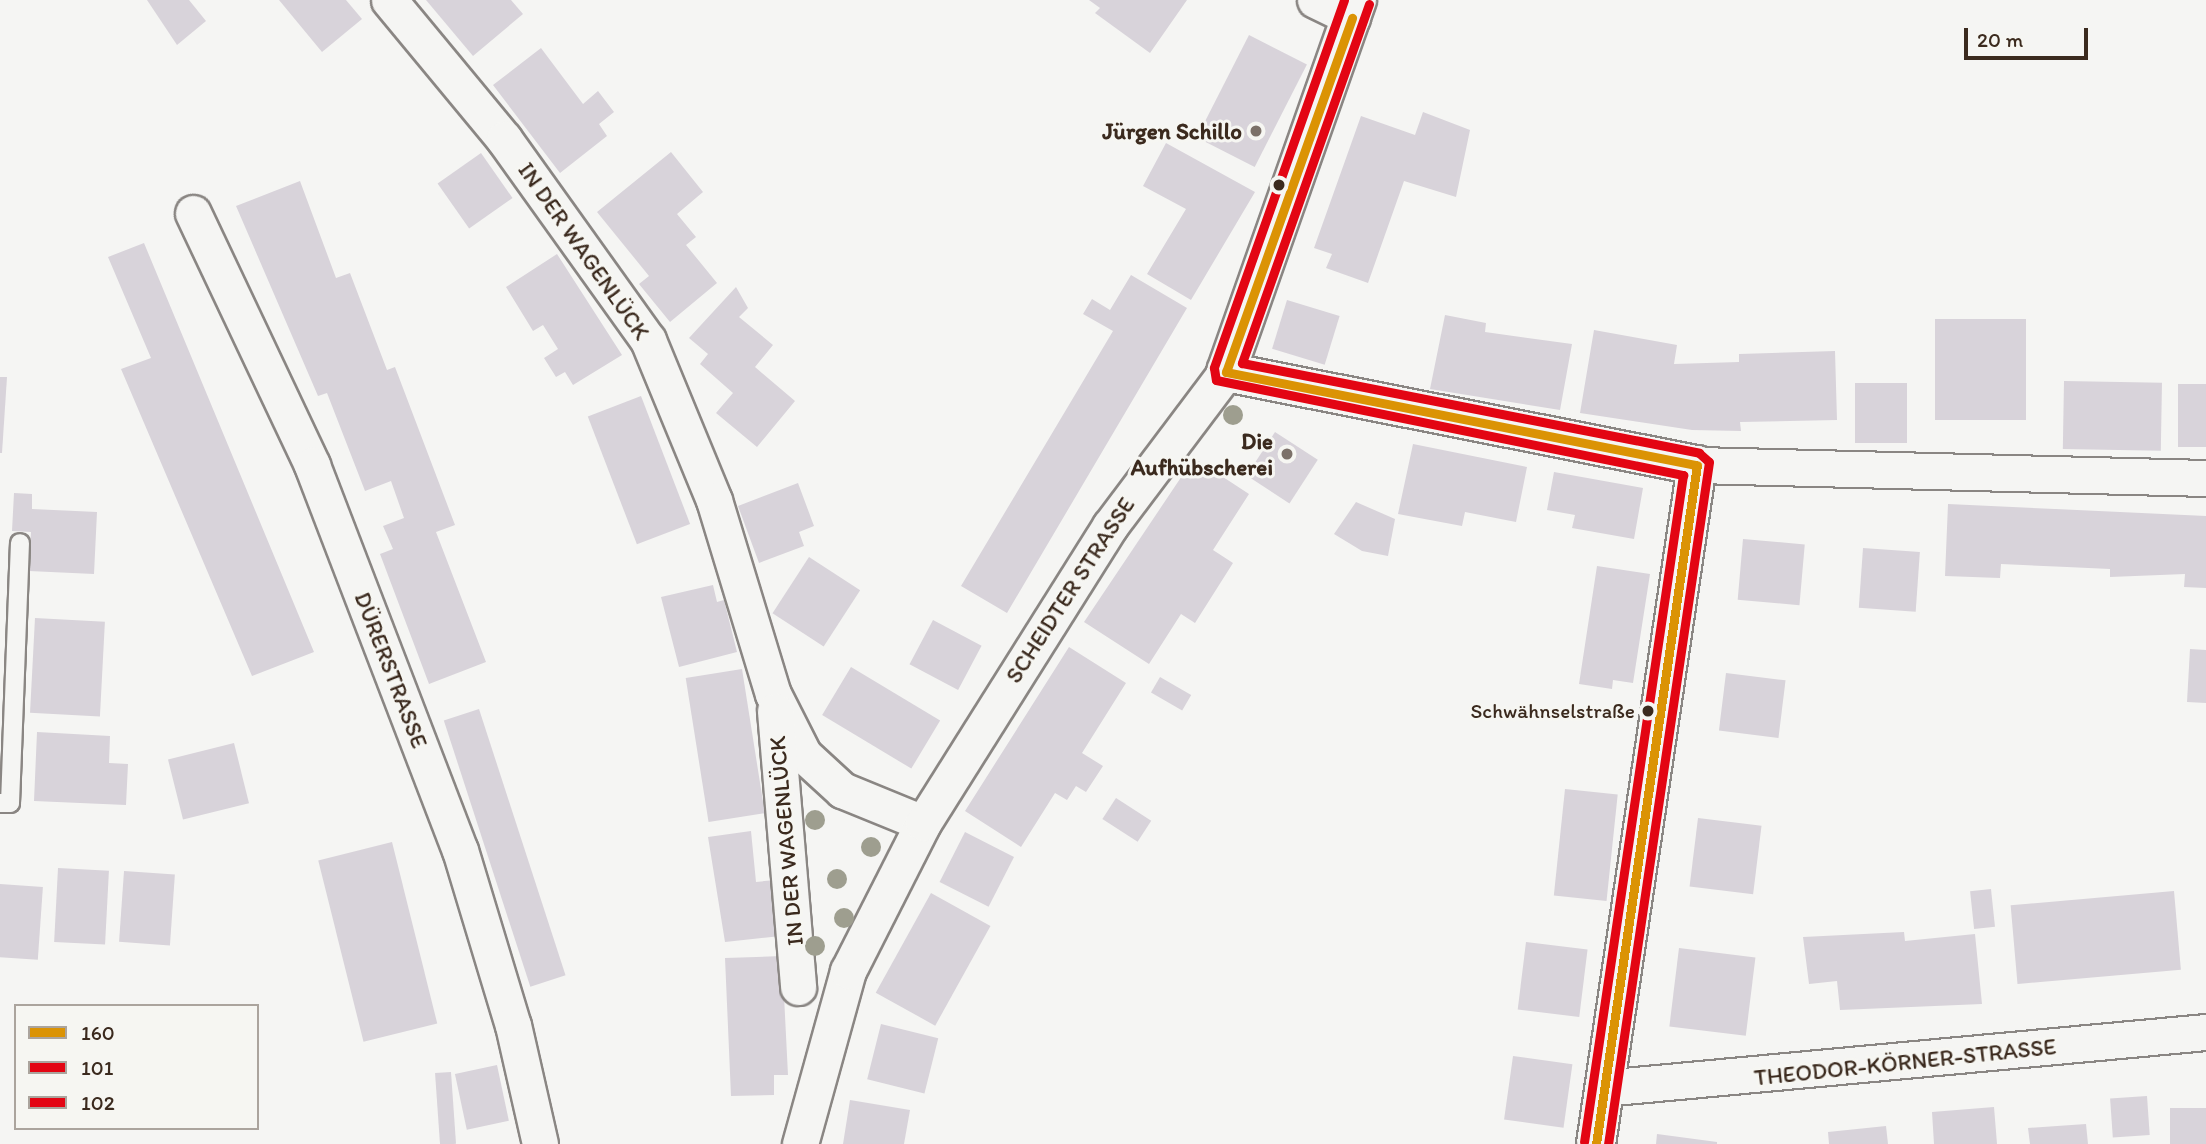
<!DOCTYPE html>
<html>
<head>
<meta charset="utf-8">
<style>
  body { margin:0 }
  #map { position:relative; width:2206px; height:1144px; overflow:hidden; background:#f5f5f3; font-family:Itim,sans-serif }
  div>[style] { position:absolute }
  .building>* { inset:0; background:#d8d3da; transform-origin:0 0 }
  .roads { filter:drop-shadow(2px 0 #8a8683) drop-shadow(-2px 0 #8a8683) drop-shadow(0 2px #8a8683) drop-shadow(0 -2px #8a8683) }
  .lane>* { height:18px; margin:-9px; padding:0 9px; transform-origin:9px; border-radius:9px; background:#f5f5f3 }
  .street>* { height:35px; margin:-17.5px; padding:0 17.5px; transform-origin:17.5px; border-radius:17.5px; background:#f5f5f3 }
  .secondary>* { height:38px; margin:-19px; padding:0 19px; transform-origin:19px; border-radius:19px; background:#f5f5f3 }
  .bus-1>* { height:9px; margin:-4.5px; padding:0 4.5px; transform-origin:4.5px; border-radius:4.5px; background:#db9304 }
  .bus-2>* { height:9px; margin:-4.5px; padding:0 4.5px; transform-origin:4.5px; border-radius:4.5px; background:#e30513 }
  .bus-3>* { height:9px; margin:-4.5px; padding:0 4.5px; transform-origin:4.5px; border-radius:4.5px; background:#e30513 }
  .trees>* { width:20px; height:20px; margin:-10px; border-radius:50%; background:#9e9e8f }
  .dots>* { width:19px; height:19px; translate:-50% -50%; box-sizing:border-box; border:4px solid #f6f6f2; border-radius:50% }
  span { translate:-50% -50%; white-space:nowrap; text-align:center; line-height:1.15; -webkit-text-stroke:6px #f6f6f2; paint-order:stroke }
  .bus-label { font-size:21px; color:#3b2a1e }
  .right { translate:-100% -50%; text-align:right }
  .poi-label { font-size:23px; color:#3b2a1e; font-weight:700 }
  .street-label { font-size:23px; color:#3b2a1e }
  .legend { position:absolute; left:14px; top:1004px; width:245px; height:126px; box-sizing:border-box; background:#f6f6f2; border:2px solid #aba49d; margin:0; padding:9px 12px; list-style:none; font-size:21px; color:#3b2a1e }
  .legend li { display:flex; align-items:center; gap:14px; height:35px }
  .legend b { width:35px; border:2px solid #aba49d }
  .scale { position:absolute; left:1964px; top:28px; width:124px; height:32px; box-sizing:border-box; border:4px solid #3b2a1e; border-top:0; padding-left:9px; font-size:21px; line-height:24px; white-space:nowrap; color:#3b2a1e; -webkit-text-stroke:5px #f6f6f2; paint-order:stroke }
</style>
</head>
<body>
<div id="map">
  <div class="building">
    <i style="clip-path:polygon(147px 0,189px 0,206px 21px,177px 45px)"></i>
    <i style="clip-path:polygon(279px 0,346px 0,362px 19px,322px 52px)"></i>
    <i style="clip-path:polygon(426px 0,511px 0,523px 14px,473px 56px)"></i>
    <i style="clip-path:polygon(1089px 0,1187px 0,1150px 53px,1095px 13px,1100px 8px)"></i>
    <i style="left:1249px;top:35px;width:65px;height:115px;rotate:27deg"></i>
    <i style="clip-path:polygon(541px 48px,583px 104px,598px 91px,614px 112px,599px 124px,607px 136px,560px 173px,493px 85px)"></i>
    <i style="clip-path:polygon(1423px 112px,1470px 130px,1456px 197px,1404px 181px,1368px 283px,1326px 268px,1332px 254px,1314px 248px,1361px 116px,1415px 135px)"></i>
    <i style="clip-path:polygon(1166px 143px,1255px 192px,1191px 300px,1147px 274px,1186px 209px,1143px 186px)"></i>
    <i style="clip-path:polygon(671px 152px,703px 192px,677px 214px,696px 237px,686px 245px,717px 283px,670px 322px,639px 284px,649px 276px,597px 212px)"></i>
    <i style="left:481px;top:153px;width:55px;height:53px;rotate:55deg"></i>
    <i style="clip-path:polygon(300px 181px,336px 278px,350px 273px,387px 370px,395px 367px,455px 525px,436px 532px,486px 662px,429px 684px,380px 554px,393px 549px,383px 526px,404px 518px,391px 481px,365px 491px,327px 393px,318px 396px,236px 206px)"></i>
    <i style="clip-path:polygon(144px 243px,314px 652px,252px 676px,121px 369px,151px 358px,108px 257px)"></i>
    <i style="clip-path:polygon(557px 254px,622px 355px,573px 385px,565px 372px,556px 377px,544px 358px,558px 349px,543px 325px,533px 331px,506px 287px)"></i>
    <i style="clip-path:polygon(1131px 275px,1187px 308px,1007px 613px,961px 586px,1113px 331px,1083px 314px,1092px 299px,1110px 310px)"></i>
    <i style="clip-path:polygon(736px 287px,748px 308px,739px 317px,773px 345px,755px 367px,795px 401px,757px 447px,716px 413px,733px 393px,700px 364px,708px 354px,689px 338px)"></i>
    <i style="left:1287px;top:300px;width:55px;height:51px;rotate:17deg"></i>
    <i style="clip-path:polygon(1445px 315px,1486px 323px,1485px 332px,1572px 344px,1560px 410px,1430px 389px)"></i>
    <i style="left:1935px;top:319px;width:91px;height:101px"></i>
    <i style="clip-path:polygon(1594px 330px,1677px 345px,1674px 364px,1739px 362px,1739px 354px,1835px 351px,1837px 420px,1740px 422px,1741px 431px,1692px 430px,1580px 413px)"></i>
    <i style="clip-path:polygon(0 377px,7px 377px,2px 453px,0 453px)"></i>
    <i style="left:2064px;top:381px;width:98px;height:68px;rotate:1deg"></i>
    <i style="left:1855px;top:383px;width:52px;height:60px"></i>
    <i style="left:2178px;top:384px;width:28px;height:63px"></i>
    <i style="left:641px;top:396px;width:137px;height:57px;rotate:69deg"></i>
    <i style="left:1275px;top:432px;width:51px;height:52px;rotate:33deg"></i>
    <i style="clip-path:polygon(1413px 444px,1527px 467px,1516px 522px,1465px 512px,1462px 526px,1398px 514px)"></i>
    <i style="clip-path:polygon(1194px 458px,1249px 494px,1213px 550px,1233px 563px,1195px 623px,1181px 614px,1149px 664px,1084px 622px)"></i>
    <i style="clip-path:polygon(1554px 472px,1643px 488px,1634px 539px,1572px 528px,1575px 515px,1547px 510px)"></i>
    <i style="clip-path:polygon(798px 483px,814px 526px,799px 532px,804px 546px,759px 563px,738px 506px)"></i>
    <i style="clip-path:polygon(14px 493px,32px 494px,32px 509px,97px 512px,94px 574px,29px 571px,31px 532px,12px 531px)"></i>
    <i style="clip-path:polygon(1356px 502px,1395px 519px,1388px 556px,1362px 551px,1334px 534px)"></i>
    <i style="clip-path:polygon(1948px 504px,2206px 516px,2206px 588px,2184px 587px,2185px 574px,2110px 577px,2110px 569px,2067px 567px,2001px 564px,2000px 578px,1945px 576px)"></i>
    <i style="left:1743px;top:539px;width:62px;height:61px;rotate:5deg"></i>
    <i style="left:1863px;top:548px;width:57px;height:60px;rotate:4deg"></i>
    <i style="left:809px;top:557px;width:61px;height:67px;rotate:33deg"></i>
    <i style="clip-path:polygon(1597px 566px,1650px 574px,1633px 683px,1613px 680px,1612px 689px,1579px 684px)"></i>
    <i style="clip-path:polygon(713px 585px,717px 602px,724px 600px,737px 652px,679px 667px,661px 597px)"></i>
    <i style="left:35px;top:618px;width:70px;height:95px;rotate:3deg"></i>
    <i style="left:933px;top:620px;width:55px;height:50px;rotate:28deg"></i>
    <i style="clip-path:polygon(1069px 647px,1126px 683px,1082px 753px,1103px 766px,1086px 792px,1076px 786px,1067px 800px,1055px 793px,1021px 847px,965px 811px)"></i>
    <i style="clip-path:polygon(2190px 649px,2206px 650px,2206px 703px,2187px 702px)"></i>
    <i style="left:851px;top:667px;width:104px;height:56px;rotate:31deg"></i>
    <i style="left:742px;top:669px;width:146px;height:57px;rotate:81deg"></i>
    <i style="left:1726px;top:673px;width:60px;height:58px;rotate:7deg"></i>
    <i style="left:1160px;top:677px;width:36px;height:18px;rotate:30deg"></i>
    <i style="left:479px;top:709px;width:280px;height:37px;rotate:72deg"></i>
    <i style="clip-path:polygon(37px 732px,110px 736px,109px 763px,128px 764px,126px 805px,34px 801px)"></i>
    <i style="left:234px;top:743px;width:62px;height:68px;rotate:76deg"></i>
    <i style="left:1565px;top:789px;width:53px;height:107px;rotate:6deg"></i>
    <i style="left:1116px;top:798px;width:42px;height:25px;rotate:33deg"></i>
    <i style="left:1698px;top:818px;width:64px;height:69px;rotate:7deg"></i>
    <i style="clip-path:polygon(751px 831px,756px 882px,775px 880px,781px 936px,725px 942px,708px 837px)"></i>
    <i style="left:965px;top:832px;width:55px;height:56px;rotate:27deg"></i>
    <i style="left:392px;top:842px;width:187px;height:76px;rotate:76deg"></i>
    <i style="left:58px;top:868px;width:51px;height:74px;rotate:3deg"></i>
    <i style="left:124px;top:871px;width:51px;height:71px;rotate:4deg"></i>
    <i style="left:0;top:884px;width:43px;height:73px;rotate:4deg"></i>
    <i style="left:1991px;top:889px;width:38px;height:21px;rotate:84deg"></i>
    <i style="left:2174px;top:891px;width:79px;height:164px;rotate:85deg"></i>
    <i style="left:931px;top:893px;width:68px;height:114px;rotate:29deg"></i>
    <i style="clip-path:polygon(1904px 932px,1905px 941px,1975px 934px,1982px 1004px,1840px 1010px,1837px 981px,1809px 984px,1803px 937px)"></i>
    <i style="left:1526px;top:942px;width:62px;height:68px;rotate:7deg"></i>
    <i style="left:1679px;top:948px;width:77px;height:79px;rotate:7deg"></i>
    <i style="clip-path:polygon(782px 956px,788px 1075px,774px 1075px,774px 1095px,731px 1096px,725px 958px)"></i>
    <i style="left:881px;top:1024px;width:59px;height:57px;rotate:14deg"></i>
    <i style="left:1513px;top:1056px;width:60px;height:64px;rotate:8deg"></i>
    <i style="left:497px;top:1065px;width:57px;height:43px;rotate:78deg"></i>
    <i style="left:451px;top:1072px;width:72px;height:16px;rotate:86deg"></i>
    <i style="left:2147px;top:1096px;width:39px;height:37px;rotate:86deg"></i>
    <i style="clip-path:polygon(850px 1100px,910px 1110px,904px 1144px,843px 1144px)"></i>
    <i style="clip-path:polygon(1994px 1107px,1997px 1144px,1934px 1144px,1932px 1112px)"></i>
    <i style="left:2206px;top:1108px;width:36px;height:36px;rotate:90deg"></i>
    <i style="clip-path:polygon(2086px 1124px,2088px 1144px,2030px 1144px,2028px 1128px)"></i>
    <i style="clip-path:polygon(1886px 1126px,1888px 1144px,1829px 1144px,1828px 1132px)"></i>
    <i style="clip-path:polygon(1657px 1134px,1717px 1142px,1717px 1144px,1656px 1144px)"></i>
  </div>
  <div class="roads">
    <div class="lane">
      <i style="left:0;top:803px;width:10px"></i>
      <i style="left:10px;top:803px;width:260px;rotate:-87.8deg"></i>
    </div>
    <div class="street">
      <i style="left:389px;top:0;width:180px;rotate:50.4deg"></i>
      <i style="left:504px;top:139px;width:247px;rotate:54.4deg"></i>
      <i style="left:648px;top:340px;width:173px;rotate:67.6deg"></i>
      <i style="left:714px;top:500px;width:203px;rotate:73.1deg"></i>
      <i style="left:773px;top:694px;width:68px;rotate:63.1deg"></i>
      <i style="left:804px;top:755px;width:52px;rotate:42.6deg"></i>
      <i style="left:842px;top:790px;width:87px;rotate:22.2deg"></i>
      <i style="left:1315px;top:0;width:41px;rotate:25.9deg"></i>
      <i style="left:193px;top:213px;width:279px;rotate:64.7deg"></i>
      <i style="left:312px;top:465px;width:412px;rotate:69deg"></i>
      <i style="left:460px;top:850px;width:183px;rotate:73.2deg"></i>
      <i style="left:513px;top:1025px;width:122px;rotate:77.2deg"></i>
      <i style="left:1697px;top:465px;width:509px;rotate:1.46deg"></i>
      <i style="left:775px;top:711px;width:277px;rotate:85.2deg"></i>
      <i style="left:1603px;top:1088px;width:606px;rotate:-5.31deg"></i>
      <i style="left:800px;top:1144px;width:180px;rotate:-74.5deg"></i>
      <i style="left:848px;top:971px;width:166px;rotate:-63.1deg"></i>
      <i style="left:923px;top:823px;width:351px;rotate:-57.8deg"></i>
      <i style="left:1110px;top:526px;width:193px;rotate:-53deg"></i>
    </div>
    <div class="secondary">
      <i style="left:1357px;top:0;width:394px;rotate:109.4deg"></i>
      <i style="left:1226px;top:372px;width:480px;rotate:11.2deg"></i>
      <i style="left:1697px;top:465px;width:686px;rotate:98.46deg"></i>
    </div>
  </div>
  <div class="bus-1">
    <i style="left:1226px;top:372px;width:480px;rotate:11.2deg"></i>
    <i style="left:1226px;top:372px;width:376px;rotate:-70.4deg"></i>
    <i style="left:1596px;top:1144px;width:686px;rotate:-81.54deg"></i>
  </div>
  <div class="bus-2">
    <i style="left:1344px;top:0;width:390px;rotate:109.5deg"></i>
    <i style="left:1214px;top:368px;width:12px;rotate:81deg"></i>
    <i style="left:1216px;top:380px;width:477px;rotate:11.5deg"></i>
    <i style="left:1683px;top:475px;width:674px;rotate:98.44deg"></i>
  </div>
  <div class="bus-3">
    <i style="left:1369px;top:4px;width:381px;rotate:109.5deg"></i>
    <i style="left:1242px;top:363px;width:466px;rotate:11.1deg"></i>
    <i style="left:1699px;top:453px;width:13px;rotate:42deg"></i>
    <i style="left:1709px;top:462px;width:689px;rotate:98.42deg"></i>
  </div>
  <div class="trees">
    <i style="left:1233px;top:415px"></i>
    <i style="left:815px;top:820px"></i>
    <i style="left:871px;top:847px"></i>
    <i style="left:837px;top:879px"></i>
    <i style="left:844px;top:918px"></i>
    <i style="left:815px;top:946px"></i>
  </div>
  <div class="dots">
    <i style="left:1256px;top:131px;background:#7c7169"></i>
    <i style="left:1279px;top:185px;background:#3b2a1e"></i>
    <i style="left:1287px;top:454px;background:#7c7169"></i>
    <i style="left:1648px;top:711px;background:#3b2a1e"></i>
  </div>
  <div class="bus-label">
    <span class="right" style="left:1635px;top:711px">Schwähnselstraße</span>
  </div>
  <div class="poi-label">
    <span class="right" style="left:1242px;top:131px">Jürgen Schillo</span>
    <span class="right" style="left:1273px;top:454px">Die<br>Aufhübscherei</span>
  </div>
  <div class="street-label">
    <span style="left:584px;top:251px;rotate:55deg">IN DER WAGENLÜCK</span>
    <span style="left:1070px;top:590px;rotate:-57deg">SCHEIDTER STRASSE</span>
    <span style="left:391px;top:670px;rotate:69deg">DÜRERSTRASSE</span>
    <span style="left:786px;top:841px;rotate:-95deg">IN DER WAGENLÜCK</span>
    <span style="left:1905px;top:1062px;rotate:-6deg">THEODOR-KÖRNER-STRASSE</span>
  </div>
  <ul class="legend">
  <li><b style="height:9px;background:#db9304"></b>160</li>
  <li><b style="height:9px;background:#e30513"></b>101</li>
  <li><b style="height:9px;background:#e30513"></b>102</li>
  </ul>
  <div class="scale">20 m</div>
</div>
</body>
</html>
